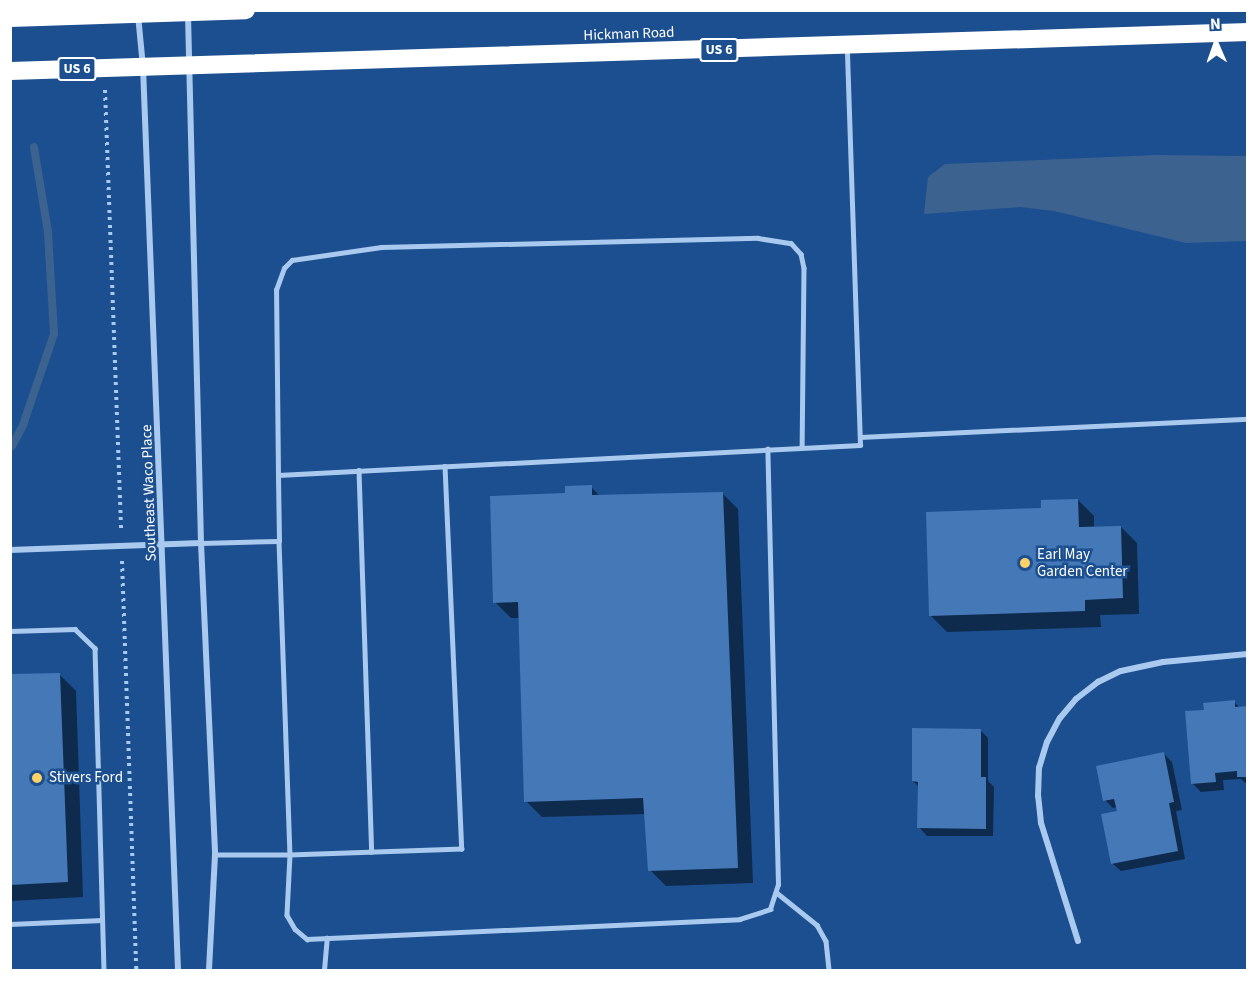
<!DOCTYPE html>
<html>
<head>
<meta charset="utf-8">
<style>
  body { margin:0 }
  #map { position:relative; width:1258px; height:981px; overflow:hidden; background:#1b4f8f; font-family:"Source Sans 3",sans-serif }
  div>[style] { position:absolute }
  .water>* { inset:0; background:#3c6290 }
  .shadow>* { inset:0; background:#0007 }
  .stream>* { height:8px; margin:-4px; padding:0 4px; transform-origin:4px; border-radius:4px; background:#3c6290 }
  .building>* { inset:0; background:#4478b7 }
  .path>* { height:4px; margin-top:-2px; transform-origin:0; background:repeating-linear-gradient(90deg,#a9c9ee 0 3px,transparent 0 7.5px) }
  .lane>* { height:4.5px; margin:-2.25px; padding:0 2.25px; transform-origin:2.25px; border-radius:2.25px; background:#a9c9ee }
  .street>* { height:6px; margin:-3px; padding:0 3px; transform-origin:3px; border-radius:3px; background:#a9c9ee }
  .highway>* { height:18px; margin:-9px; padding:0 9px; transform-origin:9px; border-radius:9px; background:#fff }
  .dots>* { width:16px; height:16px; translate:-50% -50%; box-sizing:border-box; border:3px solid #1b4f8f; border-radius:50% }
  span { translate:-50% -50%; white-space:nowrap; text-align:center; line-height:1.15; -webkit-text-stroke:5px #1b4f8f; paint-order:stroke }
  .shield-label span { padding:2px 4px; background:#1b4f8f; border:2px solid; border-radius:4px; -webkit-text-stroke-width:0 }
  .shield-label { font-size:14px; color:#fff; font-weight:700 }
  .street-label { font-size:15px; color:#fff }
  .poi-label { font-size:15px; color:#fff }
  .left { translate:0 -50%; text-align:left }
  .frame { position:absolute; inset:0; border:12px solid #fff; pointer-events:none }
  .north { position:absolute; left:1186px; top:12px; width:60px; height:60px; -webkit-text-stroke:4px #1b4f8f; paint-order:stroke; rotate:358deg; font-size:16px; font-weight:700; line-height:24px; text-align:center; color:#fff }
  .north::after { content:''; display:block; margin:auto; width:21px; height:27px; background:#fff; clip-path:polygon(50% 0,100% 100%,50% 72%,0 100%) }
</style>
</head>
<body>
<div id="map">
  <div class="water">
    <i style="clip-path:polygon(1156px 155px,1247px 156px,1247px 241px,1186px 243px,1054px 211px,1020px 207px,924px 214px,928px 177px,945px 164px)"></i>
  </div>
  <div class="shadow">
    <i style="clip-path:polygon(591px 487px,601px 497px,722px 493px,738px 509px,753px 883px,666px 886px,650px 870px,646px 814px,542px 817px,526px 801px,520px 618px,511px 618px,495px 602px,566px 495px)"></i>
    <i style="clip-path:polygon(1078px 500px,1094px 516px,1094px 528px,1121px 527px,1137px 543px,1139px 614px,1100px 615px,1101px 627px,947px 632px,931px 616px,1043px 510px)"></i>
    <i style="clip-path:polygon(60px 675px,76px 691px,83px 897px,10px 901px,10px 676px)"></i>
    <i style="clip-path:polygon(1234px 702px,1240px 708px,1248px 707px,1248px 785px,1241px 779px,1223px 780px,1224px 790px,1201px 792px,1192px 783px,1205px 711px)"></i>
    <i style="clip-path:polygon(980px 730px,988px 738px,988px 781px,994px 787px,993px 836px,927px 836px,919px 827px,919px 787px,913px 781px)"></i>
    <i style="clip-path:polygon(1164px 754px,1172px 762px,1182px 810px,1176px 811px,1185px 859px,1121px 871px,1112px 863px,1118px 807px,1113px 808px,1105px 800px)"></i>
  </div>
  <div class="stream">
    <i style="left:12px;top:446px;width:24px;rotate:-62deg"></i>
    <i style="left:23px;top:425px;width:96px;rotate:-71.2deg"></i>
    <i style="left:54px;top:334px;width:102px;rotate:-93.4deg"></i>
    <i style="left:48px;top:232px;width:86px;rotate:-99.4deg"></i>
  </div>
  <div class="building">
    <i style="clip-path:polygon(592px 485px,592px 495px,723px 492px,738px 868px,648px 871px,643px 798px,524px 802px,518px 602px,493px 603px,490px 496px,565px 493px,565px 486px)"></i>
    <i style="clip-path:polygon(1078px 499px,1079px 527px,1121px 526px,1123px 598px,1085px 600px,1085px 611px,929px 616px,926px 512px,1041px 508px,1041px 500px)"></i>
    <i style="clip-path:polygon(60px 673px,68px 882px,10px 885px,10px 674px)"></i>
    <i style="clip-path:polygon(1235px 700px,1235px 707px,1248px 706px,1248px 777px,1237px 777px,1237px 771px,1215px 773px,1216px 782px,1191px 784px,1185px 711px,1204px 710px,1203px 703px)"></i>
    <i style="clip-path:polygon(912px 728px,981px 729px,981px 777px,986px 777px,986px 829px,917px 828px,918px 782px,912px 781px)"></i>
    <i style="clip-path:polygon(1164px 752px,1174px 802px,1169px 803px,1178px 851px,1111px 864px,1101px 814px,1117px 811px,1114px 799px,1103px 801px,1096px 766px)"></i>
  </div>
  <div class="path">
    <i style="left:105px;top:90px;width:442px;rotate:87.9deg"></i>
    <i style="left:122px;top:561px;width:409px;rotate:88deg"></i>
  </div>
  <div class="lane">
    <i style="left:860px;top:437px;width:388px;rotate:-2.7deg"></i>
    <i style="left:445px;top:466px;width:383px;rotate:87.5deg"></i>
    <i style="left:462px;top:849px;width:172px;rotate:178deg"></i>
    <i style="left:290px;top:855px;width:60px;rotate:92.9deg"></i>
    <i style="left:287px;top:915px;width:16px;rotate:60deg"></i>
    <i style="left:295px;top:929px;width:16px;rotate:40deg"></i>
    <i style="left:307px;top:939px;width:433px;rotate:-2.6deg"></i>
    <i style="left:740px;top:919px;width:32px;rotate:-18deg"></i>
    <i style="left:770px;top:909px;width:25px;rotate:-72deg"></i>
    <i style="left:778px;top:885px;width:436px;rotate:-91.4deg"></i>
    <i style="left:359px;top:470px;width:382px;rotate:88.1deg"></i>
    <i style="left:278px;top:475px;width:185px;rotate:-90.6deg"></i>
    <i style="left:276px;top:290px;width:23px;rotate:-70deg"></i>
    <i style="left:284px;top:268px;width:11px;rotate:-45deg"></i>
    <i style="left:292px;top:260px;width:90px;rotate:-8.3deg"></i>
    <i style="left:381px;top:247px;width:377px;rotate:-1.4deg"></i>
    <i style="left:758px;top:238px;width:33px;rotate:9deg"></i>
    <i style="left:791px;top:243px;width:15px;rotate:48deg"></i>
    <i style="left:801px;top:254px;width:14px;rotate:78deg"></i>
    <i style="left:804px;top:268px;width:179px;rotate:90.6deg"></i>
    <i style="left:279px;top:541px;width:66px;rotate:-90.9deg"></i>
    <i style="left:278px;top:475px;width:583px;rotate:-2.95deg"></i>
    <i style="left:860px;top:445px;width:395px;rotate:-91.9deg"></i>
    <i style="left:201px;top:543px;width:78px;rotate:-1.5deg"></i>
    <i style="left:279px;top:541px;width:314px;rotate:88deg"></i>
    <i style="left:290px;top:855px;width:75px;rotate:180deg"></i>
    <i style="left:10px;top:631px;width:65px;rotate:-1.8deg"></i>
    <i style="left:75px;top:629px;width:28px;rotate:44deg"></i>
    <i style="left:95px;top:648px;width:322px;rotate:88.4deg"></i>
    <i style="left:776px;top:892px;width:53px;rotate:38.8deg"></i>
    <i style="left:817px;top:925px;width:18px;rotate:61deg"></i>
    <i style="left:826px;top:941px;width:29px;rotate:84deg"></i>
    <i style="left:10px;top:924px;width:92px;rotate:-2.5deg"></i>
    <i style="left:324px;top:970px;width:32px;rotate:-85deg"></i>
  </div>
  <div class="street">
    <i style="left:138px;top:15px;width:52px;rotate:84.5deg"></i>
    <i style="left:143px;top:67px;width:904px;rotate:87.78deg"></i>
    <i style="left:188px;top:15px;width:528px;rotate:88.59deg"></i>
    <i style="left:201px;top:543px;width:312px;rotate:87.4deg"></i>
    <i style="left:215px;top:855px;width:115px;rotate:93deg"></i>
    <i style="left:10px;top:550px;width:191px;rotate:-2.1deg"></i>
    <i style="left:1078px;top:941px;width:124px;rotate:-107.4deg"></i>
    <i style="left:1041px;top:823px;width:27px;rotate:-96deg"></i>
    <i style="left:1038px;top:796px;width:28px;rotate:-88deg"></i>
    <i style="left:1039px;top:768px;width:27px;rotate:-73deg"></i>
    <i style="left:1047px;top:742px;width:27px;rotate:-62deg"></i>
    <i style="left:1060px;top:718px;width:25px;rotate:-50deg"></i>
    <i style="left:1076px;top:699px;width:28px;rotate:-38deg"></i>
    <i style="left:1098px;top:682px;width:25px;rotate:-26deg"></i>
    <i style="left:1121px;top:671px;width:43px;rotate:-12.1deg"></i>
    <i style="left:1163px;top:662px;width:85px;rotate:-5.4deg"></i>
  </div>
  <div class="highway">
    <i style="left:10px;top:18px;width:236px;rotate:-1.9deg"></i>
    <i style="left:10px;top:71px;width:1239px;rotate:-1.8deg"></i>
  </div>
  <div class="dots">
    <i style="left:1025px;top:563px;background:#ffd166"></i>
    <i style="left:37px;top:778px;background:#ffd166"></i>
  </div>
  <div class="shield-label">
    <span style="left:719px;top:50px">US 6</span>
    <span style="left:77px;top:69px">US 6</span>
  </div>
  <div class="street-label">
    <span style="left:629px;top:34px;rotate:-2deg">Hickman Road</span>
    <span style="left:149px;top:493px;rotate:-92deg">Southeast Waco Place</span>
  </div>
  <div class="poi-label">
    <span class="left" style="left:1037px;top:563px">Earl May<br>Garden Center</span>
    <span class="left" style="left:49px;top:778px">Stivers Ford</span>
  </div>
  <div class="frame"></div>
  <div class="north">N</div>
</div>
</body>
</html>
